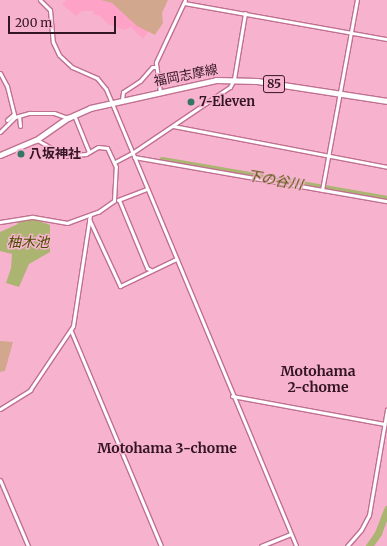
<!DOCTYPE html>
<html>
<head>
<meta charset="utf-8">
<style>
  body { margin:0 }
  #map { position:relative; width:387px; height:546px; overflow:hidden; background:#f7b3cd; font-family:Merriweather,"Noto Sans JP",serif }
  div>[style] { position:absolute }
  .built>* { inset:0; background:#ffa2c7 }
  .green>* { inset:0; background:#d1a88e }
  .water>* { inset:0; background:#acb472 }
  .river>* { height:7px; margin:-3.5px; padding:0 3.5px; transform-origin:3.5px; border-radius:3.5px; background:#acb472 }
  .roads { filter:drop-shadow(1px 0 #c07091) drop-shadow(-1px 0 #c07091) drop-shadow(0 1px #c07091) drop-shadow(0 -1px #c07091) }
  .street>* { height:3px; margin:-1.5px; padding:0 1.5px; transform-origin:1.5px; border-radius:1.5px; background:#fff }
  .primary>* { height:5px; margin:-2.5px; padding:0 2.5px; transform-origin:2.5px; border-radius:2.5px; background:#fff }
  .dots>* { width:11px; height:11px; translate:-50% -50%; box-sizing:border-box; border:2px solid #f7b3cd; border-radius:50% }
  span { translate:-50% -50%; white-space:nowrap; text-align:center; line-height:1.15; -webkit-text-stroke:3px #f7b3cd; paint-order:stroke }
  .shield-label span { padding:1px 3px; background:#f7b3cd; border:1px solid; border-radius:3px; -webkit-text-stroke-width:0 }
  .shield-label { font-size:12px; color:#341522; font-weight:700 }
  .street-label { font-size:13px; color:#341522 }
  .poi-label { font-size:13px; color:#341522; font-weight:700 }
  .left { translate:0 -50%; text-align:left }
  .water-label { font-size:14px; color:#4b5100; font-style:italic }
  .neighbourhood-label { font-size:14px; color:#341522; font-weight:700 }
  .scale { position:absolute; left:8px; top:16px; width:108px; height:18px; box-sizing:border-box; border:2px solid #341522; border-top:0; padding-left:5px; font-size:12px; line-height:14px; white-space:nowrap; color:#341522; -webkit-text-stroke:3px #f7b3cd; paint-order:stroke }
</style>
</head>
<body>
<div id="map">
  <div class="built">
    <i style="clip-path:polygon(66px 0,164px 0,159px 7px,163px 18px,159px 17px,143px 39px,131px 27px,124px 30px,108px 24px,100px 16px,93px 14px,94px 11px,82px 11px,76px 16px,62px 4px)"></i>
  </div>
  <div class="green">
    <i style="clip-path:polygon(101px 0,168px 0,162px 13px,163px 23px,155px 35px,137px 26px,112px 3px)"></i>
    <i style="clip-path:polygon(0 341px,13px 342px,5px 371px,0 372px)"></i>
  </div>
  <div class="water">
    <i style="clip-path:polygon(34px 219px,50px 225px,50px 252px,29px 264px,19px 287px,6px 283px,11px 268px,12px 254px,0 251px,0 232px,18px 224px,18px 222px)"></i>
  </div>
  <div class="river">
    <i style="left:162px;top:160px;width:228px;rotate:9.8deg"></i>
    <i style="left:369px;top:546px;width:16px;rotate:-55deg"></i>
    <i style="left:378px;top:533px;width:26px;rotate:-69deg"></i>
  </div>
  <div class="roads">
    <div class="street">
      <i style="left:40px;top:0;width:14px;rotate:45deg"></i>
      <i style="left:50px;top:10px;width:32px;rotate:85deg"></i>
      <i style="left:53px;top:42px;width:14px;rotate:65deg"></i>
      <i style="left:59px;top:55px;width:18px;rotate:43deg"></i>
      <i style="left:72px;top:67px;width:27px;rotate:24deg"></i>
      <i style="left:97px;top:78px;width:14px;rotate:51deg"></i>
      <i style="left:106px;top:89px;width:495px;rotate:67.4deg"></i>
      <i style="left:184px;top:3px;width:206px;rotate:10.1deg"></i>
      <i style="left:0;top:73px;width:15px;rotate:62deg"></i>
      <i style="left:7px;top:86px;width:32px;rotate:76deg"></i>
      <i style="left:160px;top:92px;width:30px;rotate:-98deg"></i>
      <i style="left:156px;top:62px;width:68px;rotate:-64.9deg"></i>
      <i style="left:122px;top:100px;width:8px;rotate:-83deg"></i>
      <i style="left:123px;top:92px;width:20px;rotate:-33deg"></i>
      <i style="left:140px;top:81px;width:18px;rotate:-49deg"></i>
      <i style="left:152px;top:67px;width:3px"></i>
      <i style="left:74px;top:115px;width:40px;rotate:68deg"></i>
      <i style="left:19px;top:116px;width:10px;rotate:84deg"></i>
      <i style="left:7px;top:120px;width:9px;rotate:-41deg"></i>
      <i style="left:173px;top:126px;width:218px;rotate:10.8deg"></i>
      <i style="left:0;top:132px;width:21px;rotate:-45deg"></i>
      <i style="left:15px;top:117px;width:15px;rotate:-16deg"></i>
      <i style="left:29px;top:113px;width:25px"></i>
      <i style="left:54px;top:113px;width:15px;rotate:20deg"></i>
      <i style="left:134px;top:157px;width:257px;rotate:9.9deg"></i>
      <i style="left:115px;top:162px;width:19px;rotate:-28deg"></i>
      <i style="left:132px;top:153px;width:118px;rotate:-34deg"></i>
      <i style="left:230px;top:87px;width:9px;rotate:-63deg"></i>
      <i style="left:234px;top:79px;width:67px;rotate:-80.5deg"></i>
      <i style="left:322px;top:190px;width:193px;rotate:-79.6deg"></i>
      <i style="left:118px;top:200px;width:31px;rotate:-21deg"></i>
      <i style="left:119px;top:200px;width:74px;rotate:67.6deg"></i>
      <i style="left:147px;top:268px;width:4px;rotate:27deg"></i>
      <i style="left:89px;top:219px;width:74px;rotate:65.2deg"></i>
      <i style="left:120px;top:286px;width:62px;rotate:-25.7deg"></i>
      <i style="left:0;top:222px;width:33px;rotate:-9deg"></i>
      <i style="left:33px;top:217px;width:35px;rotate:10deg"></i>
      <i style="left:67px;top:223px;width:33px;rotate:-20deg"></i>
      <i style="left:98px;top:212px;width:19px;rotate:-35deg"></i>
      <i style="left:114px;top:201px;width:34px;rotate:-87deg"></i>
      <i style="left:116px;top:167px;width:21px;rotate:-115deg"></i>
      <i style="left:107px;top:148px;width:9px;rotate:-174deg"></i>
      <i style="left:98px;top:147px;width:14px;rotate:150deg"></i>
      <i style="left:86px;top:154px;width:21px;rotate:175deg"></i>
      <i style="left:65px;top:156px;width:32px;rotate:-150deg"></i>
      <i style="left:71px;top:331px;width:233px;rotate:67.3deg"></i>
      <i style="left:232px;top:396px;width:155px;rotate:10.4deg"></i>
      <i style="left:0;top:409px;width:36px;rotate:-32deg"></i>
      <i style="left:30px;top:390px;width:77px;rotate:-56.1deg"></i>
      <i style="left:73px;top:326px;width:112px;rotate:-81.3deg"></i>
      <i style="left:0;top:480px;width:72px;rotate:67deg"></i>
      <i style="left:261px;top:546px;width:32px;rotate:-22deg"></i>
      <i style="left:347px;top:546px;width:21px;rotate:-49deg"></i>
      <i style="left:361px;top:530px;width:17px;rotate:-62deg"></i>
      <i style="left:369px;top:515px;width:107px;rotate:-80.3deg"></i>
    </div>
    <div class="primary">
      <i style="left:0;top:155px;width:39px;rotate:-23deg"></i>
      <i style="left:36px;top:140px;width:39px;rotate:-35deg"></i>
      <i style="left:68px;top:118px;width:24px;rotate:-24deg"></i>
      <i style="left:90px;top:108px;width:129px;rotate:-12.5deg"></i>
      <i style="left:216px;top:80px;width:41px;rotate:1.4deg"></i>
      <i style="left:257px;top:81px;width:132px;rotate:8.7deg"></i>
    </div>
  </div>
  <div class="dots">
    <i style="left:191px;top:102px;background:#347565"></i>
    <i style="left:21px;top:154px;background:#347565"></i>
  </div>
  <div class="shield-label">
    <span style="left:274px;top:84px">85</span>
  </div>
  <div class="street-label">
    <span style="left:186px;top:76px;rotate:-11deg">福岡志摩線</span>
  </div>
  <div class="poi-label">
    <span class="left" style="left:199px;top:102px">7-Eleven</span>
    <span class="left" style="left:29px;top:154px">八坂神社</span>
  </div>
  <div class="water-label">
    <span style="left:275px;top:180px;rotate:10deg">下の谷川</span>
    <span style="left:28px;top:242px">柚木池</span>
  </div>
  <div class="neighbourhood-label">
    <span style="left:318px;top:379px">Motohama<br>2-chome</span>
    <span style="left:167px;top:448px">Motohama 3-chome</span>
  </div>
  <div class="scale">200 m</div>
</div>
</body>
</html>
